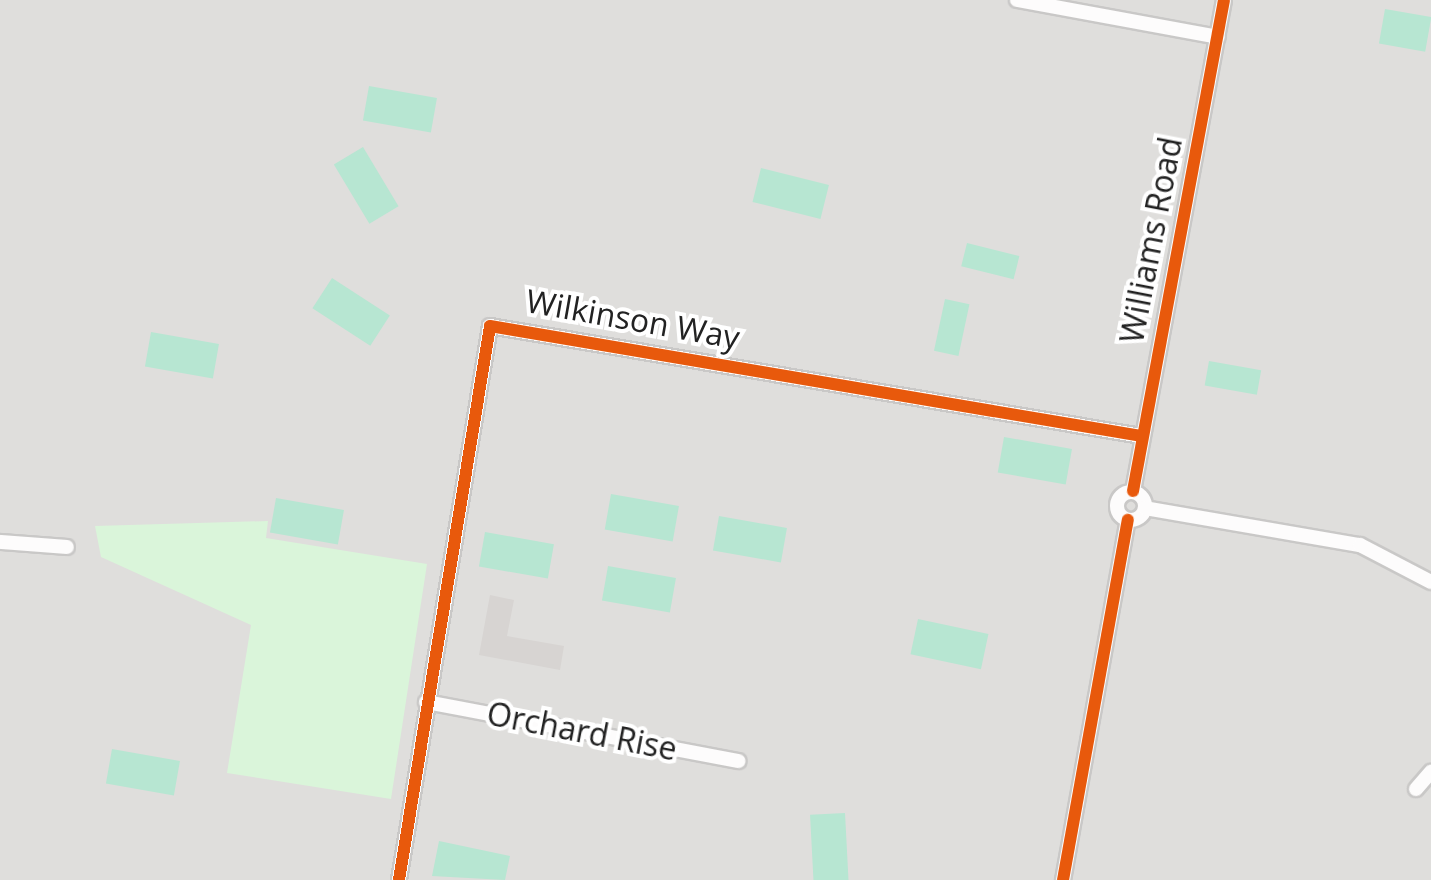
<!DOCTYPE html>
<html>
<head>
<meta charset="utf-8">
<style>
  body { margin:0 }
  #map { position:relative; width:1431px; height:880px; overflow:hidden; background:#f0eeeb; font-family:"Open Sans",sans-serif }
  div>[style] { position:absolute }
  .residential>* { inset:0; background:#dfdedc; transform-origin:0 0 }
  .park>* { inset:0; background:#daf5da }
  .pitch>* { inset:0; background:#b7e6d2; transform-origin:0 0 }
  .building>* { inset:0; background:#d7d4d2 }
  .roads { filter:drop-shadow(2px 0 #c9c8c7) drop-shadow(-2px 0 #c9c8c7) drop-shadow(0 2px #c9c8c7) drop-shadow(0 -2px #c9c8c7) }
  .minor>* { height:14px; margin:-7px; padding:0 7px; transform-origin:7px; border-radius:7px; background:#fdfcfc }
  .minor>.ring { margin:-7px; padding:0; box-sizing:content-box; background:none; border:14px solid #fdfcfc; border-radius:50% }
  .cycleway>* { height:12px; margin:-6px; padding:0 6px; transform-origin:6px; border-radius:6px; background:#e8590c }
  span { translate:-50% -50%; white-space:nowrap; text-align:center; line-height:1.15; -webkit-text-stroke:8px #fff; paint-order:stroke }
  .street-label { font-size:32px; color:#222 }
</style>
</head>
<body>
<div id="map">
  <div class="residential">
    <i style="left:0;top:0;width:1431px;height:880px"></i>
  </div>
  <div class="park">
    <i style="clip-path:polygon(268px 521px,266px 538px,427px 564px,391px 799px,227px 773px,251px 625px,101px 557px,95px 526px)"></i>
  </div>
  <div class="pitch">
    <i style="left:1385px;top:9px;width:47px;height:35px;rotate:10deg"></i>
    <i style="left:369px;top:86px;width:69px;height:35px;rotate:10deg"></i>
    <i style="left:363px;top:147px;width:69px;height:34px;rotate:59deg"></i>
    <i style="left:761px;top:168px;width:70px;height:35px;rotate:14deg"></i>
    <i style="left:967px;top:243px;width:54px;height:24px;rotate:14deg"></i>
    <i style="left:332px;top:278px;width:69px;height:36px;rotate:33deg"></i>
    <i style="left:945px;top:299px;width:25px;height:53px;rotate:12deg"></i>
    <i style="left:151px;top:332px;width:69px;height:35px;rotate:10deg"></i>
    <i style="left:1209px;top:361px;width:53px;height:25px;rotate:10deg"></i>
    <i style="left:1004px;top:437px;width:69px;height:36px;rotate:10deg"></i>
    <i style="left:611px;top:494px;width:69px;height:36px;rotate:10deg"></i>
    <i style="left:276px;top:498px;width:69px;height:35px;rotate:10deg"></i>
    <i style="left:719px;top:516px;width:69px;height:35px;rotate:10deg"></i>
    <i style="left:485px;top:532px;width:70px;height:35px;rotate:10deg"></i>
    <i style="left:608px;top:566px;width:69px;height:35px;rotate:10deg"></i>
    <i style="left:918px;top:619px;width:72px;height:36px;rotate:12deg"></i>
    <i style="left:112px;top:749px;width:69px;height:35px;rotate:10deg"></i>
    <i style="left:845px;top:813px;width:67px;height:35px;rotate:87deg"></i>
    <i style="clip-path:polygon(439px 841px,510px 856px,505px 880px,432px 876px)"></i>
  </div>
  <div class="building">
    <i style="clip-path:polygon(490px 595px,514px 600px,507px 636px,564px 646px,560px 670px,479px 655px)"></i>
  </div>
  <div class="roads">
    <div class="minor">
      <i style="left:1017px;top:0;width:204px;rotate:10.4deg"></i>
      <i style="left:1133px;top:491px;width:499px;rotate:-79.5deg"></i>
      <i class="ring" style="left:1117px;top:492px;width:14px;height:14px"></i>
      <i style="left:1145px;top:508px;width:218px;rotate:9.8deg"></i>
      <i style="left:1360px;top:545px;width:80px;rotate:27.5deg"></i>
      <i style="left:0;top:542px;width:67px;rotate:4.3deg"></i>
      <i style="left:426px;top:702px;width:318px;rotate:10.7deg"></i>
      <i style="left:1416px;top:789px;width:23px;rotate:-49deg"></i>
      <i style="left:399px;top:880px;width:561px;rotate:-80.67deg"></i>
      <i style="left:490px;top:326px;width:660px;rotate:9.59deg"></i>
      <i style="left:1063px;top:880px;width:366px;rotate:-79.8deg"></i>
    </div>
  </div>
  <div class="cycleway">
    <i style="left:1133px;top:491px;width:499px;rotate:-79.5deg"></i>
    <i style="left:399px;top:880px;width:561px;rotate:-80.67deg"></i>
    <i style="left:490px;top:326px;width:660px;rotate:9.59deg"></i>
    <i style="left:1063px;top:880px;width:366px;rotate:-79.8deg"></i>
  </div>
  <div class="street-label">
    <span style="left:1151px;top:240px;rotate:-79deg">Williams Road</span>
    <span style="left:633px;top:319px;rotate:10deg">Wilkinson Way</span>
    <span style="left:582px;top:731px;rotate:11deg">Orchard Rise</span>
  </div>
</div>
</body>
</html>
